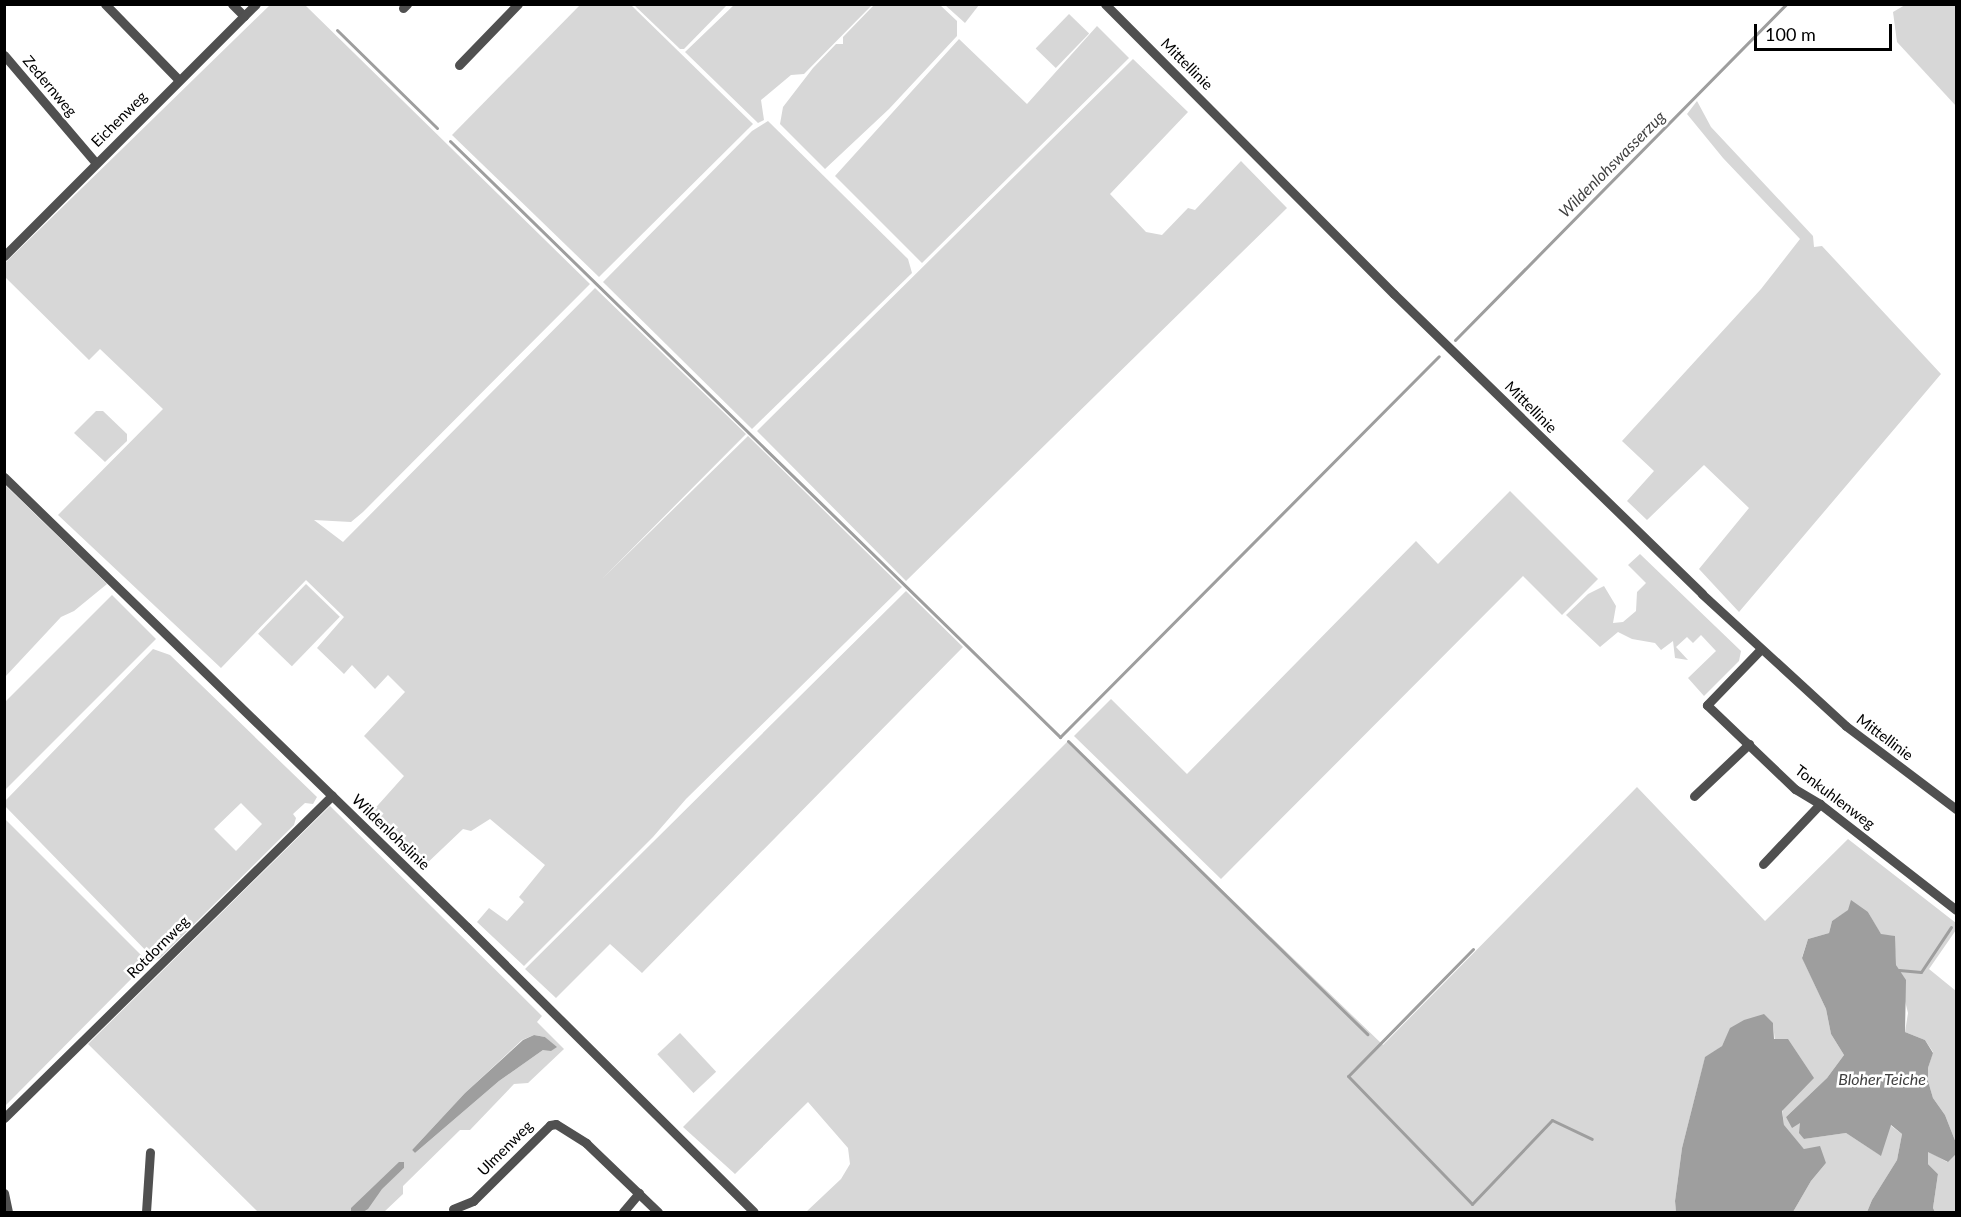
<!DOCTYPE html>
<html>
<head>
<meta charset="utf-8">
<style>
  body { margin:0 }
  #map { position:relative; width:1961px; height:1217px; overflow:hidden; background:#fff; font-family:Lato,sans-serif }
  div>[style] { position:absolute }
  .green>* { inset:0; background:#d7d7d7; transform-origin:0 0 }
  .water>* { inset:0; background:#9e9e9e }
  .stream>* { height:3px; margin:-1.5px; padding:0 1.5px; transform-origin:1.5px; border-radius:1.5px; background:#9e9e9e }
  .minor>* { height:9px; margin:-4.5px; padding:0 4.5px; transform-origin:4.5px; border-radius:4.5px; background:#505050 }
  span { translate:-50% -50%; white-space:nowrap; text-align:center; line-height:1.15; -webkit-text-stroke:5px #fff; paint-order:stroke }
  .street-label { font-size:15px; color:#000 }
  .water-label { font-size:16px; color:#3f3f3f; font-style:italic }
  .frame { position:absolute; inset:0; border:6px solid #000; pointer-events:none }
  .scale { position:absolute; left:1754px; top:24px; width:138px; height:27px; box-sizing:border-box; border:3px solid #000; border-top:0; padding-left:8px; font-size:18px; line-height:21px; white-space:nowrap; color:#000; -webkit-text-stroke:4px #fff; paint-order:stroke }
</style>
</head>
<body>
<div id="map">
  <div class="green">
    <i style="clip-path:polygon(271px 4px,305px 5px,590px 284px,363px 512px,351px 522px,314px 520px,343px 542px,595px 288px,746px 434px,602px 579px,748px 436px,902px 587px,686px 799px,653px 837px,524px 966px,477px 922px,489px 908px,507px 921px,524px 902px,519px 897px,545px 865px,490px 819px,471px 831px,463px 829px,423px 867px,370px 814px,404px 776px,364px 736px,405px 692px,388px 675px,375px 689px,352px 665px,344px 674px,317px 648px,344px 617px,306px 580px,221px 668px,58px 515px,163px 409px,100px 349px,89px 360px,5px 277px,5px 263px)"></i>
    <i style="clip-path:polygon(875px 4px,940px 5px,957px 21px,957px 36px,889px 109px,825px 169px,780px 124px,783px 107px,813px 68px,836px 44px,843px 44px,843px 37px)"></i>
    <i style="clip-path:polygon(580px 5px,631px 5px,753px 124px,599px 277px,452px 135px)"></i>
    <i style="clip-path:polygon(634px 5px,727px 5px,684px 49px,680px 49px)"></i>
    <i style="clip-path:polygon(734px 5px,734px 4px,872px 5px,804px 74px,791px 75px,761px 100px,764px 120px,758px 123px,685px 52px)"></i>
    <i style="clip-path:polygon(945px 5px,979px 5px,965px 23px)"></i>
    <i style="clip-path:polygon(1905px 5px,1956px 5px,1956px 106px,1897px 42px,1893px 12px)"></i>
    <i style="left:1069px;top:14px;width:28px;height:48px;rotate:44deg"></i>
    <i style="clip-path:polygon(1097px 26px,1129px 58px,922px 263px,835px 176px,959px 39px,1027px 104px)"></i>
    <i style="clip-path:polygon(1133px 59px,1188px 112px,1110px 194px,1146px 232px,1162px 235px,1188px 208px,1195px 210px,1241px 161px,1287px 208px,906px 581px,757px 431px)"></i>
    <i style="clip-path:polygon(1697px 101px,1711px 127px,1813px 236px,1814px 247px,1822px 246px,1941px 374px,1739px 612px,1699px 569px,1749px 508px,1704px 465px,1647px 520px,1627px 501px,1654px 471px,1622px 441px,1761px 289px,1800px 239px,1723px 158px,1687px 114px)"></i>
    <i style="clip-path:polygon(768px 121px,908px 259px,912px 273px,752px 429px,603px 282px,752px 131px)"></i>
    <i style="clip-path:polygon(96px 411px,103px 411px,127px 434px,127px 441px,105px 462px,74px 433px)"></i>
    <i style="clip-path:polygon(4px 484px,107px 584px,74px 611px,61px 617px,5px 677px)"></i>
    <i style="clip-path:polygon(1510px 491px,1598px 579px,1562px 615px,1523px 576px,1221px 879px,1074px 736px,1111px 699px,1187px 774px,1416px 541px,1438px 564px)"></i>
    <i style="clip-path:polygon(1640px 554px,1741px 651px,1739px 661px,1704px 696px,1688px 678px,1716px 651px,1701px 635px,1693px 643px,1687px 637px,1676px 647px,1688px 660px,1675px 658px,1673px 641px,1661px 650px,1655px 643px,1632px 639px,1618px 632px,1600px 647px,1566px 615px,1588px 594px,1604px 586px,1616px 606px,1613px 623px,1623px 622px,1636px 611px,1637px 592px,1646px 583px,1628px 565px)"></i>
    <i style="left:306px;top:584px;width:47px;height:69px;rotate:44deg"></i>
    <i style="clip-path:polygon(906px 591px,963px 647px,642px 973px,610px 944px,556px 998px,525px 969px)"></i>
    <i style="clip-path:polygon(112px 595px,156px 639px,5px 790px,5px 702px)"></i>
    <i style="clip-path:polygon(evenodd,153px 649px,170px 655px,317px 797px,313px 804px,305px 803px,293px 814px,296px 818px,294px 825px,160px 958px,155px 960px,4px 805px,6px 800px,153px 649px,241px 803px,262px 824px,236px 851px,214px 829px,241px 803px)"></i>
    <i style="clip-path:polygon(1068px 741px,1383px 1045px,1637px 787px,1765px 921px,1848px 839px,1956px 923px,1956px 930px,1929px 969px,1956px 991px,1956px 1143px,1945px 1115px,1933px 1098px,1928px 1081px,1928px 1068px,1933px 1052px,1925px 1040px,1905px 1032px,1908px 1013px,1896px 965px,1894px 936px,1881px 935px,1868px 912px,1849px 910px,1832px 921px,1829px 933px,1808px 939px,1802px 957px,1826px 1009px,1831px 1034px,1844px 1055px,1827px 1078px,1786px 1117px,1800px 1122px,1804px 1139px,1846px 1133px,1880px 1155px,1890px 1125px,1902px 1134px,1897px 1160px,1872px 1200px,1867px 1212px,1793px 1212px,1811px 1181px,1826px 1163px,1804px 1149px,1784px 1126px,1773px 1023px,1731px 1028px,1722px 1046px,1705px 1058px,1682px 1148px,1675px 1201px,1676px 1212px,806px 1212px,841px 1179px,850px 1164px,848px 1148px,808px 1102px,735px 1174px,683px 1127px)"></i>
    <i style="clip-path:polygon(evenodd,330px 806px,542px 1016px,537px 1022px,564px 1049px,528px 1083px,514px 1084px,470px 1130px,460px 1130px,403px 1186px,403px 1194px,384px 1212px,363px 1212px,382px 1188px,404px 1168px,404px 1162px,352px 1208px,351px 1212px,258px 1212px,88px 1044px,330px 806px,534px 1035px,545px 1037px,556px 1047px,543px 1050px,499px 1081px,415px 1153px,412px 1150px,465px 1093px,522px 1040px,534px 1035px)"></i>
    <i style="clip-path:polygon(4px 818px,148px 962px,5px 1106px,4px 1106px)"></i>
    <i style="left:680px;top:1033px;width:53px;height:31px;rotate:47deg"></i>
    <i style="clip-path:polygon(1928px 1151px,1947px 1162px,1956px 1154px,1956px 1212px,1935px 1212px,1933px 1208px,1938px 1174px,1928px 1164px)"></i>
  </div>
  <div class="water">
    <i style="clip-path:polygon(1851px 900px,1868px 912px,1881px 934px,1895px 936px,1896px 965px,1906px 980px,1905px 1032px,1925px 1040px,1933px 1053px,1928px 1068px,1928px 1081px,1933px 1098px,1945px 1115px,1956px 1143px,1956px 1154px,1948px 1162px,1928px 1152px,1928px 1164px,1938px 1174px,1933px 1208px,1935px 1212px,1867px 1212px,1872px 1200px,1897px 1160px,1902px 1134px,1891px 1125px,1881px 1156px,1846px 1133px,1804px 1139px,1799px 1133px,1800px 1123px,1792px 1128px,1786px 1117px,1827px 1078px,1844px 1055px,1831px 1034px,1826px 1009px,1802px 958px,1808px 939px,1829px 933px,1832px 921px,1848px 910px)"></i>
    <i style="clip-path:polygon(1764px 1014px,1773px 1023px,1774px 1039px,1788px 1039px,1814px 1078px,1782px 1111px,1784px 1125px,1804px 1149px,1820px 1146px,1826px 1163px,1811px 1181px,1793px 1212px,1676px 1212px,1675px 1201px,1682px 1148px,1705px 1057px,1722px 1046px,1730px 1028px,1744px 1020px)"></i>
    <i style="clip-path:polygon(534px 1035px,545px 1037px,557px 1047px,551px 1051px,543px 1050px,499px 1081px,415px 1153px,412px 1150px,465px 1093px,523px 1040px)"></i>
    <i style="clip-path:polygon(399px 1162px,404px 1162px,404px 1168px,382px 1189px,368px 1209px,363px 1212px,351px 1212px,351px 1208px)"></i>
  </div>
  <div class="stream">
    <i style="left:337px;top:30px;width:140px;rotate:44.4deg"></i>
    <i style="left:450px;top:141px;width:853px;rotate:44.33deg"></i>
    <i style="left:1060px;top:737px;width:537px;rotate:-45.15deg"></i>
    <i style="left:1455px;top:340px;width:472px;rotate:-45.4deg"></i>
    <i style="left:1068px;top:741px;width:419px;rotate:44.4deg"></i>
    <i style="left:1473px;top:949px;width:178px;rotate:134.5deg"></i>
    <i style="left:1348px;top:1076px;width:178px;rotate:45.9deg"></i>
    <i style="left:1472px;top:1204px;width:116px;rotate:-46.4deg"></i>
    <i style="left:1552px;top:1120px;width:44px;rotate:25.4deg"></i>
    <i style="left:1899px;top:970px;width:22px;rotate:5deg"></i>
    <i style="left:1921px;top:972px;width:54px;rotate:-56.3deg"></i>
  </div>
  <div class="minor">
    <i style="left:105px;top:4px;width:106px;rotate:45.8deg"></i>
    <i style="left:232px;top:4px;width:17px;rotate:45deg"></i>
    <i style="left:1105px;top:4px;width:409px;rotate:45.1deg"></i>
    <i style="left:1394px;top:294px;width:430px;rotate:44.2deg"></i>
    <i style="left:1702px;top:594px;width:195px;rotate:42.5deg"></i>
    <i style="left:1846px;top:726px;width:138px;rotate:37deg"></i>
    <i style="left:403px;top:8px;width:6px;rotate:-45deg"></i>
    <i style="left:4px;top:55px;width:142px;rotate:49.6deg"></i>
    <i style="left:459px;top:65px;width:85px;rotate:-46deg"></i>
    <i style="left:4px;top:256px;width:356px;rotate:-45deg"></i>
    <i style="left:4px;top:477px;width:646px;rotate:44.18deg"></i>
    <i style="left:467px;top:927px;width:404px;rotate:44.8deg"></i>
    <i style="left:1761px;top:649px;width:78px;rotate:134deg"></i>
    <i style="left:1707px;top:705px;width:122px;rotate:43.7deg"></i>
    <i style="left:1795px;top:789px;width:29px;rotate:31deg"></i>
    <i style="left:1820px;top:804px;width:172px;rotate:37.9deg"></i>
    <i style="left:1694px;top:796px;width:76px;rotate:-43.4deg"></i>
    <i style="left:1763px;top:864px;width:83px;rotate:-46.5deg"></i>
    <i style="left:4px;top:1118px;width:460px;rotate:-44.5deg"></i>
    <i style="left:4px;top:1193px;width:19px;rotate:78deg"></i>
    <i style="left:453px;top:1209px;width:22px;rotate:-22deg"></i>
    <i style="left:473px;top:1201px;width:108px;rotate:-44.6deg"></i>
    <i style="left:550px;top:1125px;width:6px;rotate:-9deg"></i>
    <i style="left:556px;top:1124px;width:36px;rotate:32deg"></i>
    <i style="left:586px;top:1143px;width:100px;rotate:43.8deg"></i>
    <i style="left:146px;top:1212px;width:60px;rotate:-86.2deg"></i>
    <i style="left:623px;top:1212px;width:25px;rotate:-50deg"></i>
  </div>
  <div class="street-label">
    <span style="left:1187px;top:64px;rotate:45deg">Mittellinie</span>
    <span style="left:50px;top:86px;rotate:50deg">Zedernweg</span>
    <span style="left:119px;top:119px;rotate:-45deg">Eichenweg</span>
    <span style="left:1531px;top:407px;rotate:45deg">Mittellinie</span>
    <span style="left:1885px;top:737px;rotate:37deg">Mittellinie</span>
    <span style="left:1835px;top:797px;rotate:37deg">Tonkuhlenweg</span>
    <span style="left:391px;top:832px;rotate:44deg">Wildenlohslinie</span>
    <span style="left:158px;top:947px;rotate:-45deg">Rotdornweg</span>
    <span style="left:505px;top:1148px;rotate:-45deg">Ulmenweg</span>
  </div>
  <div class="water-label">
    <span style="left:1612px;top:164px;rotate:-45deg">Wildenlohswasserzug</span>
    <span style="left:1882px;top:1079px">Bloher Teiche</span>
  </div>
  <div class="frame"></div>
  <div class="scale">100 m</div>
</div>
</body>
</html>
